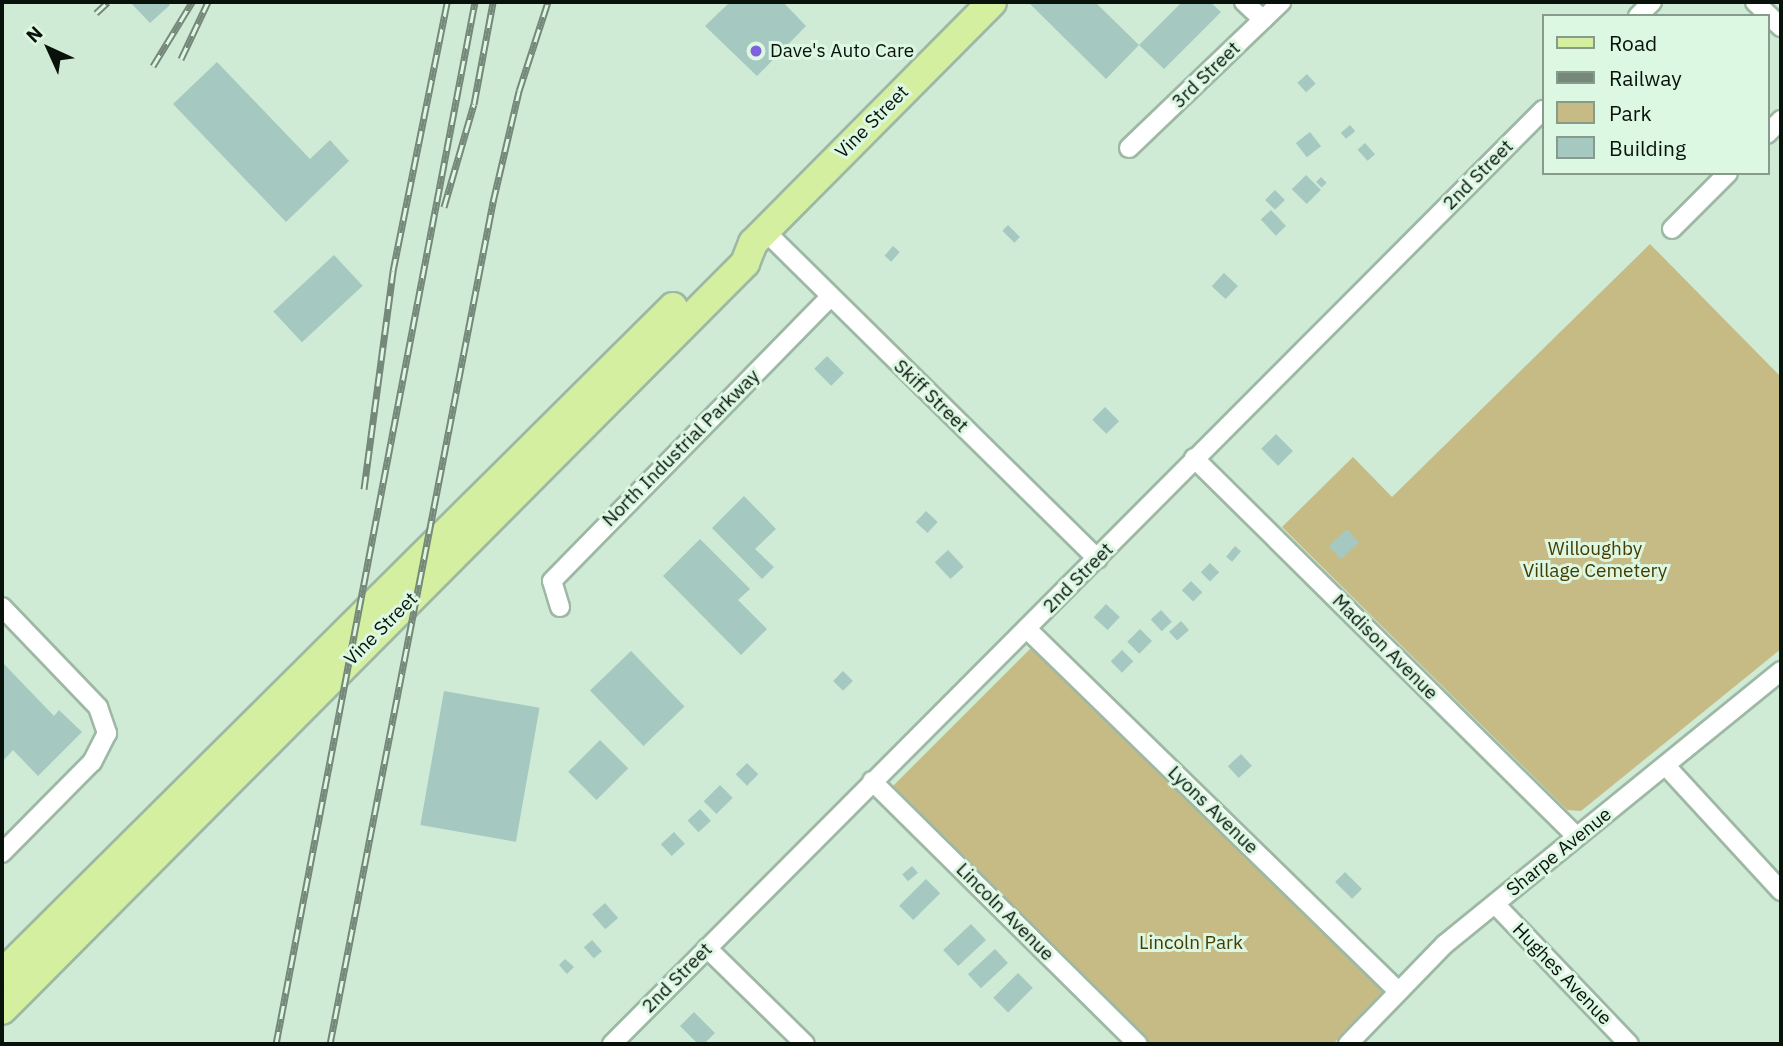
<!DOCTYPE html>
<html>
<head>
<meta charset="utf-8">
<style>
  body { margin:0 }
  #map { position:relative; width:1783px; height:1046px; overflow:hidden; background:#cfead5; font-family:"IBM Plex Sans",sans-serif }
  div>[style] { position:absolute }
  .green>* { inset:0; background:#c7bb85 }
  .building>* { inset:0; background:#a5c9c1; transform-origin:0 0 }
  .roads { filter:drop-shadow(2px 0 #9db8a4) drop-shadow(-2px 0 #9db8a4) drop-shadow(0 2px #9db8a4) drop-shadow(0 -2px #9db8a4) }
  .minor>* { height:18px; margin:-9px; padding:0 9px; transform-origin:9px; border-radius:9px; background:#fff }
  .primary>* { height:28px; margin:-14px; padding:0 14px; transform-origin:14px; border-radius:14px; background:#d5efa0 }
  .rail>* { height:7px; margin-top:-3.5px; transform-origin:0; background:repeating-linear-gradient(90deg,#dcf7e2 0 13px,#758879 0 26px); box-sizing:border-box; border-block:2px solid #758879 }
  .dots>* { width:19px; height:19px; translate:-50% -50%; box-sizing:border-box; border:4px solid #dcf7e2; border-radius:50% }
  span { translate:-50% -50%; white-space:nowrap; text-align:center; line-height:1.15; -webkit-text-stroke:6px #dcf7e2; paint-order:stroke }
  .poi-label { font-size:19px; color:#08120b }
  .left { translate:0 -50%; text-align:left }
  .street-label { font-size:19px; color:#08120b }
  .park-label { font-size:19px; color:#463b00 }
  .frame { position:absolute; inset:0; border:4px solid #08120b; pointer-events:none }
  .legend { position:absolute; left:1542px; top:14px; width:228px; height:161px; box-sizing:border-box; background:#dcf7e2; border:2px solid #879b8c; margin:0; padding:9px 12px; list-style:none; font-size:21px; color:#08120b }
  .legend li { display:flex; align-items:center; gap:14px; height:35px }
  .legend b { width:35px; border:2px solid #879b8c }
  .north { position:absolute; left:14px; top:14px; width:70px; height:70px; -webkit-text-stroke:5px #dcf7e2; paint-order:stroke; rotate:315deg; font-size:19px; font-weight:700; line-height:28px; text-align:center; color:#08120b }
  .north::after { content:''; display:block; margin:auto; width:24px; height:32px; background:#08120b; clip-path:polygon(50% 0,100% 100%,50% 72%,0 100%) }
</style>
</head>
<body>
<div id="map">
  <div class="green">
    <i style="clip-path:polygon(1650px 244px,1781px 377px,1781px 649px,1581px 811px,1567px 810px,1282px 527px,1353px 457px,1392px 497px)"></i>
    <i style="clip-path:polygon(1033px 646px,1385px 991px,1333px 1044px,1150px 1044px,892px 787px)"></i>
  </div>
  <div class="building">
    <i style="clip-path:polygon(130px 2px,167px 2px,170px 5px,150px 23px)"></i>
    <i style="clip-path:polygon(730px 2px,783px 2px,806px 26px,757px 76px,705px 26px)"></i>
    <i style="clip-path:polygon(1028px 2px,1095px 2px,1139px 45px,1182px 2px,1210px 2px,1221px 12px,1164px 69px,1139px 45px,1106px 79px)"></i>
    <i style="clip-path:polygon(217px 62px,310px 159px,330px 140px,349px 161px,286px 222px,173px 104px)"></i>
    <i style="left:1307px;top:74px;width:13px;height:13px;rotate:48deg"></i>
    <i style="left:1350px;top:125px;width:8px;height:12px;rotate:50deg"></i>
    <i style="left:1310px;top:132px;width:18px;height:18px;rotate:52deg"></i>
    <i style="left:1365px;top:143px;width:15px;height:10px;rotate:48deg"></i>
    <i style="left:1306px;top:175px;width:21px;height:20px;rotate:45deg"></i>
    <i style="left:1321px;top:177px;width:8px;height:7px;rotate:45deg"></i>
    <i style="left:1275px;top:190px;width:14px;height:14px;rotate:45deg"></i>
    <i style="left:1271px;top:210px;width:22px;height:14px;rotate:47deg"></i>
    <i style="left:1008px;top:225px;width:17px;height:8px;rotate:45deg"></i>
    <i style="left:893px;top:246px;width:9px;height:13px;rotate:41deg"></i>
    <i style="left:334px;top:255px;width:42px;height:83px;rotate:47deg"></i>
    <i style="left:1224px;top:273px;width:19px;height:18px;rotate:43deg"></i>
    <i style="left:827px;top:356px;width:24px;height:18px;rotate:45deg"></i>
    <i style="left:1105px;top:407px;width:20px;height:18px;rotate:45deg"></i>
    <i style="left:1276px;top:434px;width:24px;height:21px;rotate:45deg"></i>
    <i style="clip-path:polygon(744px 496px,776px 529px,755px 549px,774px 567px,762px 579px,712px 528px)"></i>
    <i style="left:926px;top:511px;width:16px;height:15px;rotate:43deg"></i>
    <i style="left:1347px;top:529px;width:18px;height:25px;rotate:47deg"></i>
    <i style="clip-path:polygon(700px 539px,750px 589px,738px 600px,767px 629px,741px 655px,663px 576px)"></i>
    <i style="left:1235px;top:546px;width:8px;height:14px;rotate:40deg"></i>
    <i style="left:948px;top:550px;width:23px;height:18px;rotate:47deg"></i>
    <i style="left:1210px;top:563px;width:13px;height:13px;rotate:45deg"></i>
    <i style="left:1191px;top:581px;width:16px;height:13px;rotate:45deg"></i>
    <i style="left:1106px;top:604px;width:19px;height:18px;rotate:43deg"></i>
    <i style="left:1161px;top:610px;width:16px;height:14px;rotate:47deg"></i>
    <i style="left:1181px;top:621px;width:12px;height:16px;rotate:48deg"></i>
    <i style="left:1140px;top:629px;width:17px;height:18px;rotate:45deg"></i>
    <i style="left:1122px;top:650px;width:16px;height:16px;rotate:45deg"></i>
    <i style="left:631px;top:651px;width:77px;height:57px;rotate:46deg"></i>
    <i style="clip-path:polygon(2px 662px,54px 716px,59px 710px,82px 732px,38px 776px,13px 750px,2px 762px)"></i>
    <i style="left:843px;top:671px;width:14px;height:14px;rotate:45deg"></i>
    <i style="left:444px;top:691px;width:97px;height:136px;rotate:10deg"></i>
    <i style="left:600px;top:740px;width:40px;height:45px;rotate:45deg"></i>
    <i style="left:1241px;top:754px;width:16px;height:18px;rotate:47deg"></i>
    <i style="left:747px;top:763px;width:16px;height:16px;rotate:45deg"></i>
    <i style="left:720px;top:785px;width:18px;height:23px;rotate:45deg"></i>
    <i style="left:700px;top:809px;width:16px;height:17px;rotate:47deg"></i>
    <i style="left:674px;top:832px;width:16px;height:18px;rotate:47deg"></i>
    <i style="left:912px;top:866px;width:9px;height:13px;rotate:49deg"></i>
    <i style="left:1345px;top:872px;width:24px;height:14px;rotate:45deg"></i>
    <i style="left:926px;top:879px;width:20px;height:38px;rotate:45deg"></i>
    <i style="left:605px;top:903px;width:20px;height:17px;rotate:49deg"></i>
    <i style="left:971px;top:924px;width:22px;height:38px;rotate:47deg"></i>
    <i style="left:592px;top:940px;width:15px;height:11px;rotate:48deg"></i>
    <i style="left:995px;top:949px;width:19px;height:37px;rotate:47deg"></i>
    <i style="clip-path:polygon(565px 959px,574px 967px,567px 974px,559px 965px)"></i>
    <i style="left:1018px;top:973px;width:21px;height:35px;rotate:45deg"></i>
    <i style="clip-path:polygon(694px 1012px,715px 1033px,704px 1044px,698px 1044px,680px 1026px)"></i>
  </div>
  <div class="roads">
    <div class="minor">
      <i style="left:1244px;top:2px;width:26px;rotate:43deg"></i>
      <i style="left:1755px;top:2px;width:36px;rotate:44deg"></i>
      <i style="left:1638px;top:16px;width:20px;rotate:-45deg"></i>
      <i style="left:1767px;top:134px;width:20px;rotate:-45deg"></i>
      <i style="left:1129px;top:148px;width:211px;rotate:-43.8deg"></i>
      <i style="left:1672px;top:229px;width:79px;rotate:-45deg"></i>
      <i style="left:765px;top:231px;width:467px;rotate:44.6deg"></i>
      <i style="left:1194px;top:458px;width:537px;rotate:44.7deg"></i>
      <i style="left:2px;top:607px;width:139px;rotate:46.2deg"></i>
      <i style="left:98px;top:707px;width:28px;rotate:71deg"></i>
      <i style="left:107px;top:733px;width:33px;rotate:117deg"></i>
      <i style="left:92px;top:762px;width:128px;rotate:134.7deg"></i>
      <i style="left:560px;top:607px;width:27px;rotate:-107deg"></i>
      <i style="left:552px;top:581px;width:397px;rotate:-45.6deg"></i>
      <i style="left:1027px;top:629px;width:518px;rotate:44.3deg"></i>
      <i style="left:1666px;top:766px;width:170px;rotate:47.4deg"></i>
      <i style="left:872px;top:781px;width:374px;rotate:44.7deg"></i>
      <i style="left:1495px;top:904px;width:194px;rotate:46.3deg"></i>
      <i style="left:707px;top:948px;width:137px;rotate:44.4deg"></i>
      <i style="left:612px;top:1044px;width:1319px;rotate:-45.09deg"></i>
      <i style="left:1348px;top:1044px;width:139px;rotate:-45.9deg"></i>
      <i style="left:1445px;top:944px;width:433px;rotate:-39.1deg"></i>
    </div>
    <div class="primary">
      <i style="left:2px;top:974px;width:946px;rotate:-44.83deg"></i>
      <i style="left:2px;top:1010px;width:1054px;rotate:-45.15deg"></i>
      <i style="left:745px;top:263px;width:22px;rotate:-68deg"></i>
      <i style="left:753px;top:243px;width:339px;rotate:-45.2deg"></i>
    </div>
  </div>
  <div class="rail">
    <i style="left:96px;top:13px;width:16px;rotate:-43deg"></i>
    <i style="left:181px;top:59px;width:63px;rotate:-64.7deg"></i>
    <i style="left:153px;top:66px;width:75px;rotate:-58.6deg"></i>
    <i style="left:444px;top:207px;width:107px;rotate:-73.8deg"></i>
    <i style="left:474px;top:104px;width:104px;rotate:-79.4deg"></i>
    <i style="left:364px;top:489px;width:220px;rotate:-82.4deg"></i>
    <i style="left:393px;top:271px;width:274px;rotate:-78.6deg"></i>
    <i style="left:276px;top:1044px;width:1061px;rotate:-79.19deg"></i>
    <i style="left:330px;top:1044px;width:858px;rotate:-79.04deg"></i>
    <i style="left:493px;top:202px;width:114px;rotate:-76.8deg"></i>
    <i style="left:519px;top:91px;width:94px;rotate:-72deg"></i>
  </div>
  <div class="dots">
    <i style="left:756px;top:51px;background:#7e62dd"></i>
  </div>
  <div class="poi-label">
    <span class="left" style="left:770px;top:51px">Dave's Auto Care</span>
  </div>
  <div class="street-label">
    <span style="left:1206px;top:75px;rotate:-44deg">3rd Street</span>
    <span style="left:872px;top:122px;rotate:-45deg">Vine Street</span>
    <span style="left:1478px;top:175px;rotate:-45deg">2nd Street</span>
    <span style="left:931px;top:396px;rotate:44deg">Skiff Street</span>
    <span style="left:681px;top:448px;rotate:-45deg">North Industrial Parkway</span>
    <span style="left:1078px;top:578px;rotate:-45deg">2nd Street</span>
    <span style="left:381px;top:629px;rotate:-45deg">Vine Street</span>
    <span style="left:1385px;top:647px;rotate:45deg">Madison Avenue</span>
    <span style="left:1213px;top:810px;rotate:44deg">Lyons Avenue</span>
    <span style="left:1559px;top:852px;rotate:-39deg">Sharpe Avenue</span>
    <span style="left:1005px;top:912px;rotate:45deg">Lincoln Avenue</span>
    <span style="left:1562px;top:974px;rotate:46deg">Hughes Avenue</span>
    <span style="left:677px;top:978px;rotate:-45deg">2nd Street</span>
  </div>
  <div class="park-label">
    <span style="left:1595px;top:560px">Willoughby<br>Village Cemetery</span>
    <span style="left:1191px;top:943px">Lincoln Park</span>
  </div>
  <div class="frame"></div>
  <ul class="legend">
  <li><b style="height:9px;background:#d5efa0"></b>Road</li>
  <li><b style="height:9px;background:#758879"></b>Railway</li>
  <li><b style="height:19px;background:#c7bb85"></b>Park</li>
  <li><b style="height:19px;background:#a5c9c1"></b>Building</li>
  </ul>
  <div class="north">N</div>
</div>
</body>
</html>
